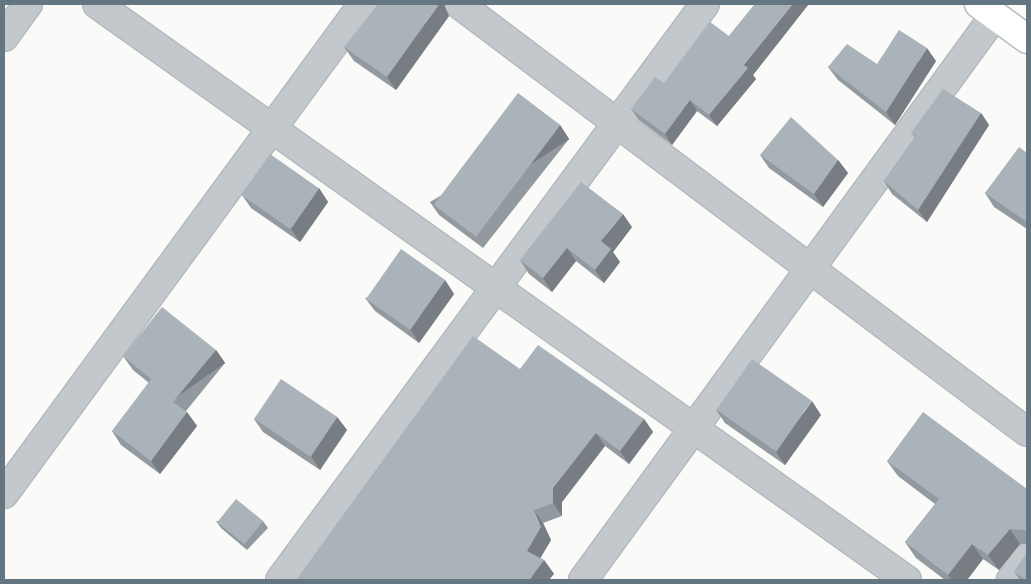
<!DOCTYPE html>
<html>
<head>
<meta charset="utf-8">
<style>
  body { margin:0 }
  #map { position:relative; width:1031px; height:584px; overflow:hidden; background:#fafaf8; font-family:Jost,sans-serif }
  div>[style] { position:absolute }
  .roads { filter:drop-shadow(1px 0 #b4b9bd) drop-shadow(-1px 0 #b4b9bd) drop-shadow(0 1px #b4b9bd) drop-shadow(0 -1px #b4b9bd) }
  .minor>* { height:28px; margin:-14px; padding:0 14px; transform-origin:14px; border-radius:14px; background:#c3c8cc }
  .trunk>* { height:28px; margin:-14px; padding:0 14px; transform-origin:14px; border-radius:14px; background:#fff }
  .wall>* { inset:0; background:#929a9f }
  .shaded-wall>* { inset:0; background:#777d82; transform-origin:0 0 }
  .building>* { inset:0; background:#aab3b9; transform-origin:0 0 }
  span { translate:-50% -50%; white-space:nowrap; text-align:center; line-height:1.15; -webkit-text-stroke:5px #fff; paint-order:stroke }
  .frame { position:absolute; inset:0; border:5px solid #657683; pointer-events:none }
</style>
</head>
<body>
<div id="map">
  <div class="roads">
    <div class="minor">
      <i style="left:97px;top:4px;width:994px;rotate:35.42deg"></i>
      <i style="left:459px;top:4px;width:711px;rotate:37deg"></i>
      <i style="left:4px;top:37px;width:41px;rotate:-54deg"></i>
      <i style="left:4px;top:494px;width:607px;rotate:-53.77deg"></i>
      <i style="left:280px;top:580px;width:716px;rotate:-53.58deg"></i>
      <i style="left:583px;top:580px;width:699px;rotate:-53.9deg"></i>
      <i style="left:1011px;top:580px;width:27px;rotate:-54deg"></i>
    </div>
    <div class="trunk">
      <i style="left:979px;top:4px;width:59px;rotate:36.1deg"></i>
    </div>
  </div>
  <div class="wall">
    <i style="clip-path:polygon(755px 4px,808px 4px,808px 5px,753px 75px,756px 79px,717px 126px,697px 111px,672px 145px,639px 120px,631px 109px,664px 83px,729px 36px)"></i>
    <i style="clip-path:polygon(449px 16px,396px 90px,354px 61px,344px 47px)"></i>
    <i style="clip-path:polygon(936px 61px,895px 125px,838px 80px,828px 67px,877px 64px)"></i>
    <i style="clip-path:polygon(981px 113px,989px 125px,927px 222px,892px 194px,884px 181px,915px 137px,911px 133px)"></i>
    <i style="clip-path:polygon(560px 125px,569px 139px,483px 248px,439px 215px,430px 202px)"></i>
    <i style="clip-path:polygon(1027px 153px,1027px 229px,994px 207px,985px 193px)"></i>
    <i style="clip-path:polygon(760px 155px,838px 160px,848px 173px,823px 207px,769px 168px)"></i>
    <i style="clip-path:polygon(319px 188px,328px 202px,300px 242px,251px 208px,242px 195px)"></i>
    <i style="clip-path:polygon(632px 227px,613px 252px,620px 262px,604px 283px,576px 261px,552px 292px,529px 274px,520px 260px)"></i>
    <i style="clip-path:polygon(445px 280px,454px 294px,419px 343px,375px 311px,365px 298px)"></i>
    <i style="clip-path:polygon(216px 350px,225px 363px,186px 411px,197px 426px,160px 474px,121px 445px,112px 431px,149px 383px,133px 370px,123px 356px)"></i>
    <i style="clip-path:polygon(520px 369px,644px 419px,653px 432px,629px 464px,605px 446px,562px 502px,562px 516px,543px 523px,551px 540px,540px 558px,544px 560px,554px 574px,296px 580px)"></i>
    <i style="clip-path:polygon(716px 410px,821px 415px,785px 465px,725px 423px)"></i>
    <i style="clip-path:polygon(337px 417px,347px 430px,320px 470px,263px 432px,254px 419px)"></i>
    <i style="clip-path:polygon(887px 461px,1027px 489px,1027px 544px,1020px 544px,999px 570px,983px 559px,967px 580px,945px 580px,916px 558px,905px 542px,935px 504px,898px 476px)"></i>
    <i style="clip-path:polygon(216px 521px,263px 521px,268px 528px,247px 550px,221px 528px)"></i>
    <i style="clip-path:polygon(1014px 572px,1027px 580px,1020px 580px)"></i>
  </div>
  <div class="shaded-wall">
    <i style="clip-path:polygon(439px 4px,444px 4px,449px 16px,396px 90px,387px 77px)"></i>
    <i style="clip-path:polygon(793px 4px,808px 4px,808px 5px,753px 75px,756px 79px,717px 126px,709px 115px,744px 65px)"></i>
    <i style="clip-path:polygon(927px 48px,936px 61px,895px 125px,886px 112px)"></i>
    <i style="clip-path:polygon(690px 100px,697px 111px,672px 145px,665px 134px)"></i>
    <i style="clip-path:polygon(981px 113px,989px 125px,927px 222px,918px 210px)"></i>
    <i style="left:560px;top:125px;width:17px;height:139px;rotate:57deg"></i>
    <i style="clip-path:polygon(838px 160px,848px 173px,823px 207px,814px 194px)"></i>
    <i style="clip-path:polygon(319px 188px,328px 202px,300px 242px,291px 229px)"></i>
    <i style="clip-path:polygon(623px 214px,632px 227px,613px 252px,620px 262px,604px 283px,595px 270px,601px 241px)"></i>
    <i style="clip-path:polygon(567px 248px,576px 261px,552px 292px,543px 278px)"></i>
    <i style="clip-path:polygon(445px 280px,454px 294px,419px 343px,410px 329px)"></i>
    <i style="left:216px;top:350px;width:16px;height:67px;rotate:55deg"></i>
    <i style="clip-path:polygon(812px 401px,821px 415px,785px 465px,776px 452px)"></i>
    <i style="clip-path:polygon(187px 412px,197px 426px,160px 474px,151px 461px)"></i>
    <i style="clip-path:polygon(337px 417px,347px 430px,320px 470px,311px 456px)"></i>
    <i style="clip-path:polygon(644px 419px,653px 432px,629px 464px,620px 451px)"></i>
    <i style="clip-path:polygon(596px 433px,605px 446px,562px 502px,562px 516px,553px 503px,553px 488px)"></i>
    <i style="clip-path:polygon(534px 510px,543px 523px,551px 540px,537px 564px,527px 551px)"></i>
    <i style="clip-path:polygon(1010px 529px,1020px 544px,999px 570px,988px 555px)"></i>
    <i style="clip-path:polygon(972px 544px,983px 559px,967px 580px,952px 580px,948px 575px)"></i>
    <i style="clip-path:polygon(544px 560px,554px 574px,549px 580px,529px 580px)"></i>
  </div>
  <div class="building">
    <i style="clip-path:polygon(378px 4px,439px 4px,387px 77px,344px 47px)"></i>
    <i style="clip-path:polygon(755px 4px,793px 4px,744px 65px,748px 68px,709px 115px,690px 100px,665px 134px,631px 109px,655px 77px,664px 83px,710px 22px,729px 36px)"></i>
    <i style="clip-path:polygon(899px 30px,927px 48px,886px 112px,828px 67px,847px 44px,877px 64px)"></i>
    <i style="clip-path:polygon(943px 89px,981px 113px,918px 210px,884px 181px,916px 136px,911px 133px)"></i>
    <i style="left:518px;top:93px;width:53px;height:140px;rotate:37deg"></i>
    <i style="clip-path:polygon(791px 117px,838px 160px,814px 194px,760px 155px)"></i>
    <i style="clip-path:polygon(1019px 147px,1027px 153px,1027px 222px,985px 193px)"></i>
    <i style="left:270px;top:154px;width:60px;height:50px;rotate:35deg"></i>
    <i style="clip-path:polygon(581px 182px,623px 214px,601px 241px,611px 249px,595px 270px,567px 248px,543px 278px,520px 260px)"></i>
    <i style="left:401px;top:249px;width:54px;height:61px;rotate:35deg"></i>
    <i style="clip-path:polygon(162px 307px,216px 350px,173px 402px,187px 412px,151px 461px,112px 431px,151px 379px,123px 356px)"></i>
    <i style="clip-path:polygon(473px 336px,520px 369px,538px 345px,644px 419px,620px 451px,596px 433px,553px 488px,553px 503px,534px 510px,541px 527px,527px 551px,544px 560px,529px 580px,296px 580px)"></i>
    <i style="left:752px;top:359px;width:73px;height:62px;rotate:35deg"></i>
    <i style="left:281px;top:379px;width:68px;height:48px;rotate:34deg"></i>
    <i style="clip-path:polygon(923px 412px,1027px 489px,1027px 535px,1025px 530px,1010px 529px,988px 555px,972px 544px,948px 575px,905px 542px,939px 499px,887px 461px)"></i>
    <i style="left:236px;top:499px;width:35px;height:30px;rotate:39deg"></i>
    <i style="clip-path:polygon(1027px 552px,1027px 580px,1026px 580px,1014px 572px)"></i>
  </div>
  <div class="frame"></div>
</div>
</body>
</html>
